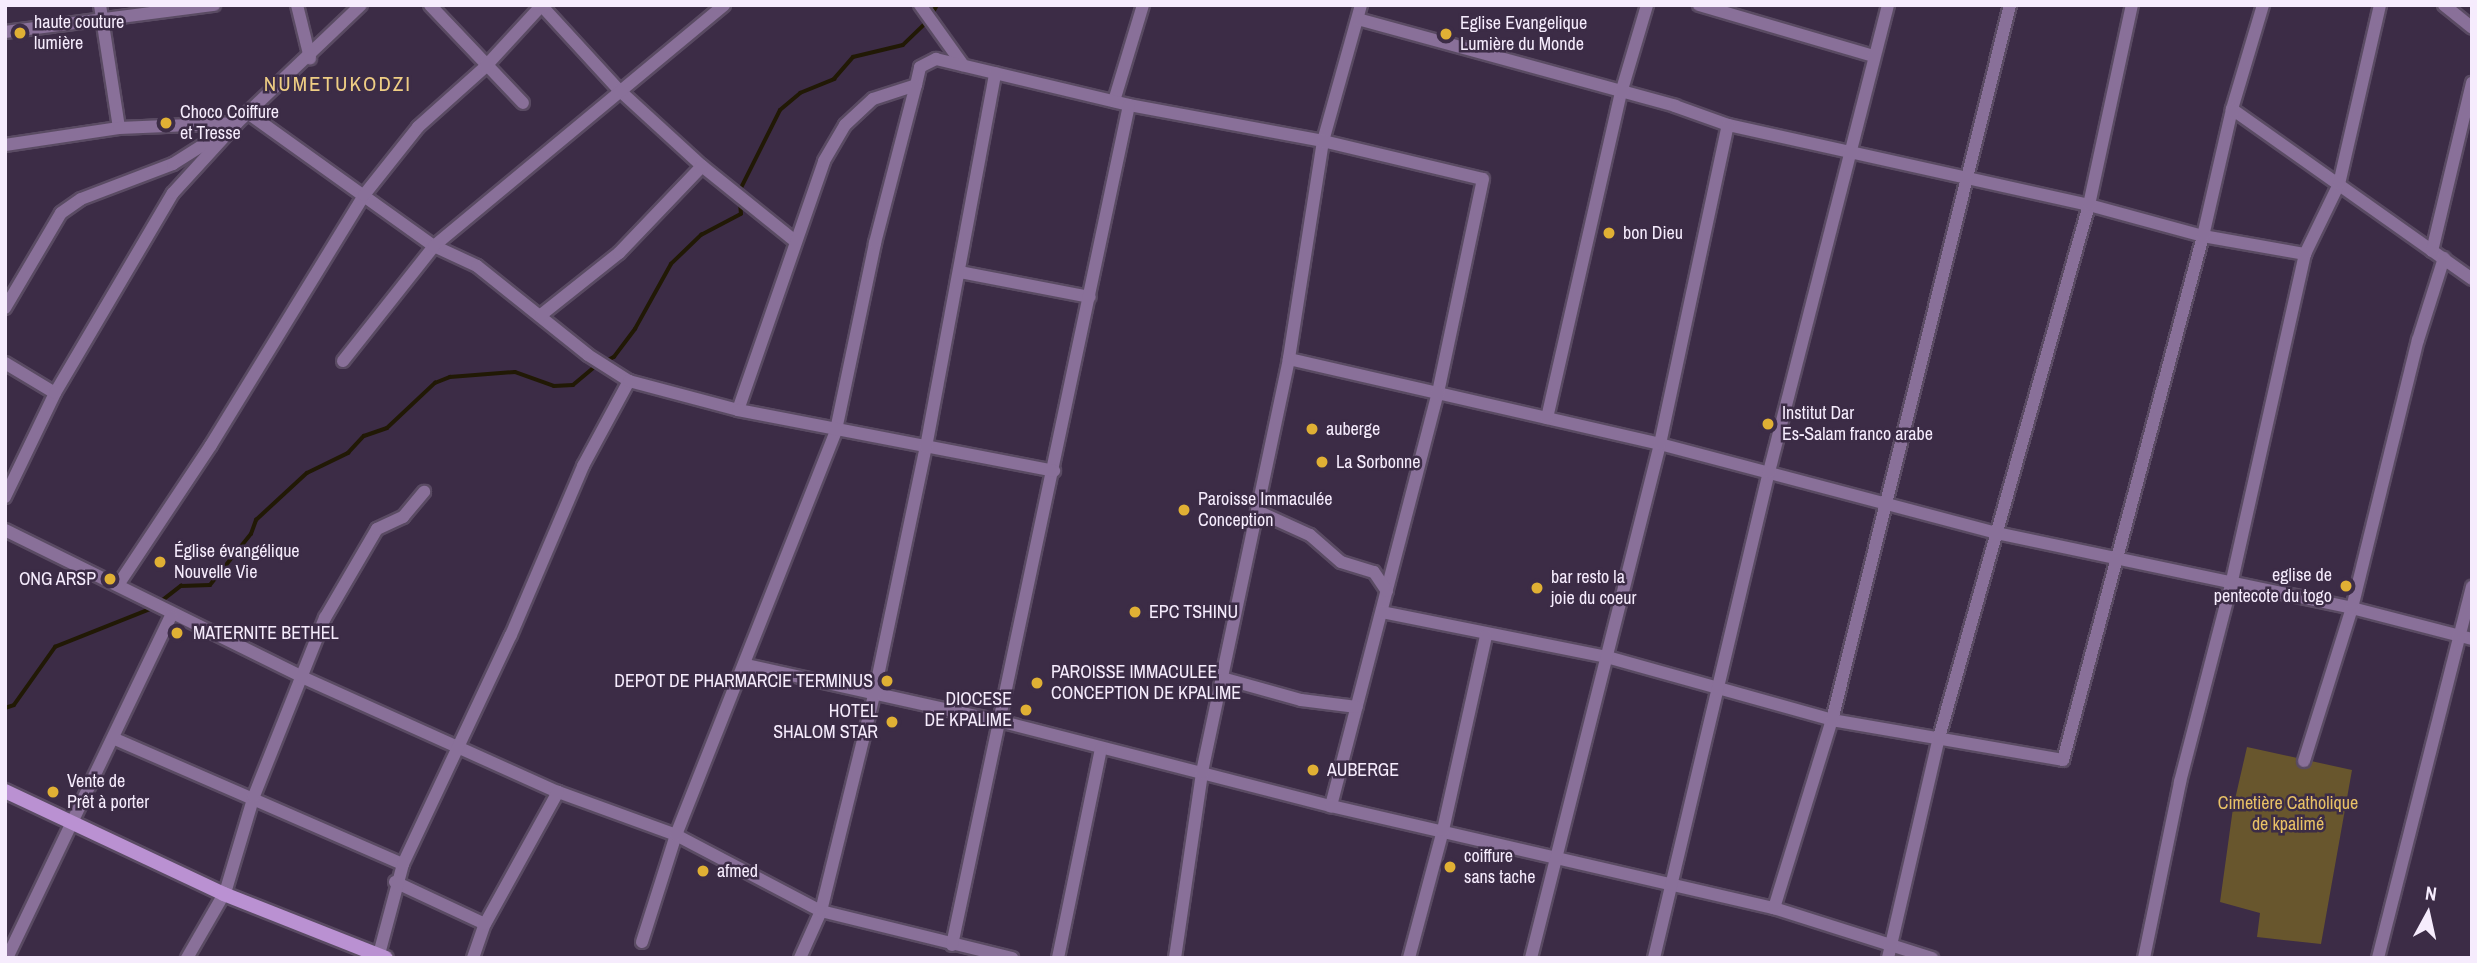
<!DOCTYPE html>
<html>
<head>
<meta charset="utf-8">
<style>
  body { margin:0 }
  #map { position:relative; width:2477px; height:963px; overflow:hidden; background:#3c2c46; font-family:"Archivo Narrow",sans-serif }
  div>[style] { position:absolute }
  .green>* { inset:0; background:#68562d }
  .stream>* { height:3.5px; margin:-1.75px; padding:0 1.75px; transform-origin:1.75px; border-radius:1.75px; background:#211905 }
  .roads { filter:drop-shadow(2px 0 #5a4b63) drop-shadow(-2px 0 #5a4b63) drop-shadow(0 2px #5a4b63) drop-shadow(0 -2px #5a4b63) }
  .street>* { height:12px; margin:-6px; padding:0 6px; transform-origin:6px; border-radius:6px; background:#897099 }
  .secondary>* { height:14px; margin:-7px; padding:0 7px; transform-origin:7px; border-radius:7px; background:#ba91d2 }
  .dots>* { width:19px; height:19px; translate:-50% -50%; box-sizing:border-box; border:4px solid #3c2c46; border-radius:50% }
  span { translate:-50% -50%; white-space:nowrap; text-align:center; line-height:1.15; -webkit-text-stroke:5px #3c2c46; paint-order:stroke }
  .poi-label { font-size:18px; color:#f6ecfd }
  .left { translate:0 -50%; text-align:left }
  .right { translate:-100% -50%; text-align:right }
  .park-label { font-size:18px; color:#e9c266 }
  .quarter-label { font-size:21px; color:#efce84; letter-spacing:2px }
  .frame { position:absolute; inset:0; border:7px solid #f6ecfd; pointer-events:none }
  .north { position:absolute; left:2393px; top:879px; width:70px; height:70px; -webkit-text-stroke:5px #3c2c46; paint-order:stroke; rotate:8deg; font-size:19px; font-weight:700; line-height:28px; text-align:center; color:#f6ecfd }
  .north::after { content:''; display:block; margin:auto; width:24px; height:32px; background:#f6ecfd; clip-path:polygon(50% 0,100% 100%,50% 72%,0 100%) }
</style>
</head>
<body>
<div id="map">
  <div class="green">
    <i style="clip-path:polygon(2247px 747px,2352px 770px,2321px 944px,2257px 937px,2260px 913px,2220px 902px,2233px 808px)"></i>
  </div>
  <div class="stream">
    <i style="left:931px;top:16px;width:13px;rotate:-61deg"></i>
    <i style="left:740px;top:190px;width:89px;rotate:-63.4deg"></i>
    <i style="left:780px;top:110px;width:26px;rotate:-40deg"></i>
    <i style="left:800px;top:93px;width:37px;rotate:-22deg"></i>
    <i style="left:834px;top:79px;width:29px;rotate:-49deg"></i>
    <i style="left:853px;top:57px;width:51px;rotate:-13.5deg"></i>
    <i style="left:903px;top:45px;width:33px;rotate:-44deg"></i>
    <i style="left:604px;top:362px;width:11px;rotate:-27deg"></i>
    <i style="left:614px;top:357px;width:35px;rotate:-53deg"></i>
    <i style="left:635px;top:329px;width:74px;rotate:-61deg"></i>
    <i style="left:671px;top:264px;width:42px;rotate:-44deg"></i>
    <i style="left:701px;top:235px;width:45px;rotate:-27.7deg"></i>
    <i style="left:741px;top:214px;width:12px;rotate:-95deg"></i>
    <i style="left:159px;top:603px;width:28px;rotate:-38deg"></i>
    <i style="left:181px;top:586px;width:29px;rotate:-2deg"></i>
    <i style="left:210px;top:585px;width:65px;rotate:-51.2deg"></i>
    <i style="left:251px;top:534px;width:15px;rotate:-70deg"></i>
    <i style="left:256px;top:520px;width:69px;rotate:-42.7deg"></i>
    <i style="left:307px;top:473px;width:46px;rotate:-26deg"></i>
    <i style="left:348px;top:453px;width:23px;rotate:-47deg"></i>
    <i style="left:364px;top:436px;width:24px;rotate:-19deg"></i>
    <i style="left:387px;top:428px;width:66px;rotate:-43.2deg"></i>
    <i style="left:435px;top:383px;width:16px;rotate:-22deg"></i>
    <i style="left:450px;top:377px;width:65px;rotate:-4.4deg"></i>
    <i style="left:515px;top:372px;width:41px;rotate:19.7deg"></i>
    <i style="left:554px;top:386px;width:19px;rotate:-3deg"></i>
    <i style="left:573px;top:385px;width:31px;rotate:-40deg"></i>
    <i style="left:5px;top:708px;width:9px;rotate:-18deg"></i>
    <i style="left:14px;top:705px;width:71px;rotate:-54.7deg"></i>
    <i style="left:55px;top:647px;width:105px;rotate:-21.7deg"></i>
  </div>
  <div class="roads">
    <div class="street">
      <i style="left:100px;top:5px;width:124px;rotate:81.2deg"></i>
      <i style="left:297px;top:5px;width:55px;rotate:76.2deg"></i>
      <i style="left:430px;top:5px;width:135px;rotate:46.5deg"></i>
      <i style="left:541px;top:5px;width:115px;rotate:47.5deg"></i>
      <i style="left:619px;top:90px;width:113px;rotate:42.5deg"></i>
      <i style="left:702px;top:166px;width:119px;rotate:38.9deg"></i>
      <i style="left:920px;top:5px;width:74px;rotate:54.4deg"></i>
      <i style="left:1361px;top:5px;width:141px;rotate:105.6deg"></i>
      <i style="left:1323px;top:141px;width:221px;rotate:98.9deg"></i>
      <i style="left:1289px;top:359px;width:381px;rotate:12.9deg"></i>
      <i style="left:1660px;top:444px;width:349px;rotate:14.8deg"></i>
      <i style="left:1997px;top:533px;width:363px;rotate:11.9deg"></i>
      <i style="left:2352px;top:608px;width:124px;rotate:14.5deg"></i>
      <i style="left:1699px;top:5px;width:181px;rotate:16.3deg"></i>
      <i style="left:2263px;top:5px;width:109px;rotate:106.6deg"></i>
      <i style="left:2232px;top:109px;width:294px;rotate:35.3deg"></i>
      <i style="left:2444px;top:5px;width:36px;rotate:39deg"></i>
      <i style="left:1358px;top:19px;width:329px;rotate:15.3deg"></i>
      <i style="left:1675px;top:106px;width:56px;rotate:19.7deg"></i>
      <i style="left:1728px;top:125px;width:370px;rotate:12.5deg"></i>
      <i style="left:2089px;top:205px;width:118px;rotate:15.2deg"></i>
      <i style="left:2203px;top:236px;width:104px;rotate:10deg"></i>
      <i style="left:2305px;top:254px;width:78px;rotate:-64.1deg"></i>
      <i style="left:2339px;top:184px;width:184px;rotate:-77.1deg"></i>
      <i style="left:5px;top:32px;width:211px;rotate:-7.4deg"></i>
      <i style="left:1114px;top:101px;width:100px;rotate:-73.2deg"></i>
      <i style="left:248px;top:113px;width:229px;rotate:35.6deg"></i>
      <i style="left:434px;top:246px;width:47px;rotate:24.9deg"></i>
      <i style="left:477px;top:266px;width:142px;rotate:38.7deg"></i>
      <i style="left:588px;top:355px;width:49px;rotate:32.4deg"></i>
      <i style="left:5px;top:145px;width:115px;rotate:-8.5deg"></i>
      <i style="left:119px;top:128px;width:118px;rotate:-2.4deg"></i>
      <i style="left:2432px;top:251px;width:173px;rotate:-76.6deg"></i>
      <i style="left:960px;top:272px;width:132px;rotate:10.9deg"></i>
      <i style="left:5px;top:308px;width:110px;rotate:-59.5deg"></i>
      <i style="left:61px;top:213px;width:24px;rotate:-35deg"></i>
      <i style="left:81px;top:199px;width:98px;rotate:-20.8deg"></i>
      <i style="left:173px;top:164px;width:58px;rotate:-32.3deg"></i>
      <i style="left:541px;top:315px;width:100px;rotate:-38.5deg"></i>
      <i style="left:619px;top:253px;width:120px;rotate:-46.3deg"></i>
      <i style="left:343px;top:361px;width:147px;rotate:-51.6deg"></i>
      <i style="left:434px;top:246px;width:377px;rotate:-39.7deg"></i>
      <i style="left:5px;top:363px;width:58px;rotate:31deg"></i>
      <i style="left:738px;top:410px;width:263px;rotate:-70.9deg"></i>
      <i style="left:824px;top:161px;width:42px;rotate:-59.7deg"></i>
      <i style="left:845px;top:125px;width:38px;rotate:-43deg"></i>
      <i style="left:873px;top:99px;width:45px;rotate:-18deg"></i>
      <i style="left:916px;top:85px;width:18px;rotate:-77deg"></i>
      <i style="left:920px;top:67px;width:18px;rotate:-27deg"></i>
      <i style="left:936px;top:59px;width:198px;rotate:13.4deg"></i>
      <i style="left:1129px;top:105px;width:197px;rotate:10.5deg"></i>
      <i style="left:1323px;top:141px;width:164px;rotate:13.4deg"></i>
      <i style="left:1483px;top:179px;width:218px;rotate:101.9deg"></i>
      <i style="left:1438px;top:392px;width:428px;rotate:104.5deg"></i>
      <i style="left:1547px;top:418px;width:333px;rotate:-77.2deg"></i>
      <i style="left:1621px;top:93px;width:92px;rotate:-73.5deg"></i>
      <i style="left:5px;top:497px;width:115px;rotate:-64.3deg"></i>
      <i style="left:55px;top:393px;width:232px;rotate:-59.5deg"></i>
      <i style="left:173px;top:193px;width:95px;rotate:-47.6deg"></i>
      <i style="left:237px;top:123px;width:171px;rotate:-43.6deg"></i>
      <i style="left:1257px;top:511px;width:58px;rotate:24.4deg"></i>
      <i style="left:1310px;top:535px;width:41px;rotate:41.1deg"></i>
      <i style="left:1341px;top:562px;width:34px;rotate:17deg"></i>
      <i style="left:1374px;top:572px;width:23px;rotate:56deg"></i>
      <i style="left:5px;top:530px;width:334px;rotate:26.3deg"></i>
      <i style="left:304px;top:678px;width:278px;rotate:24.2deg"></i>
      <i style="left:558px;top:792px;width:126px;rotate:20deg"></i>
      <i style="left:676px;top:835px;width:164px;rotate:27.7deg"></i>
      <i style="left:821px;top:911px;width:197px;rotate:13.8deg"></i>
      <i style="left:118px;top:585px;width:168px;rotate:-56.4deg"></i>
      <i style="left:211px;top:445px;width:293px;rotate:-58.5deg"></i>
      <i style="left:364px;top:195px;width:87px;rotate:-51.5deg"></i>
      <i style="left:418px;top:127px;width:90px;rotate:-41.8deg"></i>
      <i style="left:485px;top:67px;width:84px;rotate:-47.4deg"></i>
      <i style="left:1382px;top:612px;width:229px;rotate:11.3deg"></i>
      <i style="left:1607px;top:657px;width:234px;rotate:15.6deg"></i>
      <i style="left:1832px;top:720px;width:234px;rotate:9.8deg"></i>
      <i style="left:2063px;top:760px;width:542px;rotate:-75.04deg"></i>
      <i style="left:2203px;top:236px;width:130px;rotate:-77.1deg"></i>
      <i style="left:746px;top:665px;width:259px;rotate:12.5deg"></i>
      <i style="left:999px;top:721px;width:343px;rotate:14.4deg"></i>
      <i style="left:1331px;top:806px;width:455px;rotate:13deg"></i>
      <i style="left:1774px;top:908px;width:166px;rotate:17.6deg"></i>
      <i style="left:1222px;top:678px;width:82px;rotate:15.6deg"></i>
      <i style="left:1301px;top:700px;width:56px;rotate:7.1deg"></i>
      <i style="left:115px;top:739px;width:314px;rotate:23.5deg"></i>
      <i style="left:2304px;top:761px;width:160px;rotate:-72.6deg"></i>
      <i style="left:2352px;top:608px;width:276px;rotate:-76.2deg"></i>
      <i style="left:2418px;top:340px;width:86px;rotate:-72.4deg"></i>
      <i style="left:395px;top:882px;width:99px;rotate:25deg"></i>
      <i style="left:225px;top:893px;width:101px;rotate:-73.4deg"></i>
      <i style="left:254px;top:796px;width:192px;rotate:-68.3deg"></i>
      <i style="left:325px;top:618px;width:103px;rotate:-59.7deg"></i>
      <i style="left:377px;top:529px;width:29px;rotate:-25deg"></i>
      <i style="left:403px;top:517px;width:33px;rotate:-50deg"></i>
      <i style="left:1774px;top:908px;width:197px;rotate:-72.9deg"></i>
      <i style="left:1832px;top:720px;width:737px;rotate:-76.02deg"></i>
      <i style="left:642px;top:942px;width:112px;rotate:-72.4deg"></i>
      <i style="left:676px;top:835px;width:435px;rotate:-68.4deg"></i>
      <i style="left:836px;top:430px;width:191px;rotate:-78.2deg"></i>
      <i style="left:875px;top:243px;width:163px;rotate:-75.5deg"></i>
      <i style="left:952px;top:945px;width:858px;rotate:-78.1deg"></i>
      <i style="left:7px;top:958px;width:379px;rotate:-64.4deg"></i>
      <i style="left:187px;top:958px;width:74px;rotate:-60deg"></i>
      <i style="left:378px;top:958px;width:97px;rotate:-75.1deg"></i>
      <i style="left:403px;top:864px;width:253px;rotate:-64.8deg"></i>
      <i style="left:511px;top:635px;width:184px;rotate:-66.9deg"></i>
      <i style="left:583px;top:466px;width:97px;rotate:-61.6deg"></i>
      <i style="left:629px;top:381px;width:113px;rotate:14.9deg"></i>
      <i style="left:738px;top:410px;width:322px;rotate:10.9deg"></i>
      <i style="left:473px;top:958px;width:36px;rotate:-71deg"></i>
      <i style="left:485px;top:924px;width:151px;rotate:-61.1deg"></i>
      <i style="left:800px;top:958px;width:51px;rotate:-65.9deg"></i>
      <i style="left:821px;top:911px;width:222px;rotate:-76.2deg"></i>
      <i style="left:874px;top:695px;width:253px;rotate:-78.2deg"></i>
      <i style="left:926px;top:447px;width:380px;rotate:-79.5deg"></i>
      <i style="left:1058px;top:958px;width:214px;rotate:-78.4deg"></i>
      <i style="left:1175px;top:958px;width:188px;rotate:-81.7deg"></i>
      <i style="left:1202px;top:772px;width:422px;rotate:-78.1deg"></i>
      <i style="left:1409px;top:958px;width:132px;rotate:-75.1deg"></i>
      <i style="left:1443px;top:830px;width:199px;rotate:-77.5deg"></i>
      <i style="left:1531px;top:958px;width:530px;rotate:-75.91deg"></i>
      <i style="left:1660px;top:444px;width:326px;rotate:-78deg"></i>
      <i style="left:1654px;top:958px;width:499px;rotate:-76.7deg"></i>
      <i style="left:1769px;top:472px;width:482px;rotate:-75.7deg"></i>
      <i style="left:1888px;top:958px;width:223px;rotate:-77deg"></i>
      <i style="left:1938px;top:741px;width:557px;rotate:-74.27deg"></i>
      <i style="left:2089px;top:205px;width:205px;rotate:-77.9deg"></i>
      <i style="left:2144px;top:958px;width:180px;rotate:-78.4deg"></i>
      <i style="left:2180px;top:782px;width:203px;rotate:-75.5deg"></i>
      <i style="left:2231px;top:585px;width:339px;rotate:-77.4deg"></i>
      <i style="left:2378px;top:958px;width:383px;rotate:-75.8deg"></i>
    </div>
    <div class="secondary">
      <i style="left:5px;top:791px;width:242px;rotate:25.2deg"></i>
      <i style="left:224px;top:894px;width:174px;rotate:21.6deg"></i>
    </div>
  </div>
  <div class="dots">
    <i style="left:20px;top:33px;background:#e0b034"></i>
    <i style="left:1446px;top:34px;background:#e0b034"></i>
    <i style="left:166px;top:123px;background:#e0b034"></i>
    <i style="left:1609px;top:233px;background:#e0b034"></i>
    <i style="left:1768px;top:424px;background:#e0b034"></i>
    <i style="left:1312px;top:429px;background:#e0b034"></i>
    <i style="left:1322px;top:462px;background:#e0b034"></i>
    <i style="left:1184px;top:510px;background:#e0b034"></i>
    <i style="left:160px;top:562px;background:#e0b034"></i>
    <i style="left:110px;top:579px;background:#e0b034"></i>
    <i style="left:2346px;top:586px;background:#e0b034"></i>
    <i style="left:1537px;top:588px;background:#e0b034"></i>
    <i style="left:1135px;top:612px;background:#e0b034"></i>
    <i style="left:177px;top:633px;background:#e0b034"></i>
    <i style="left:887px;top:681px;background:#e0b034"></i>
    <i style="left:1037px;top:683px;background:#e0b034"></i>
    <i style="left:1026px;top:710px;background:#e0b034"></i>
    <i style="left:892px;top:722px;background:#e0b034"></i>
    <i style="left:1313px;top:770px;background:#e0b034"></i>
    <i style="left:53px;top:792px;background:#e0b034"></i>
    <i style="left:1450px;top:867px;background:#e0b034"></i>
    <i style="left:703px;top:871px;background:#e0b034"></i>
  </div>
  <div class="poi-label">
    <span class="left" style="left:34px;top:33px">haute couture<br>lumière</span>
    <span class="left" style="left:1460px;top:34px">Eglise Evangelique<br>Lumière du Monde</span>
    <span class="left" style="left:180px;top:123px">Choco Coiffure<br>et Tresse</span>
    <span class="left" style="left:1623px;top:233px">bon Dieu</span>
    <span class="left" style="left:1782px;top:424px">Institut Dar<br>Es-Salam franco arabe</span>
    <span class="left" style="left:1326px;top:429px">auberge</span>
    <span class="left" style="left:1336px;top:462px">La Sorbonne</span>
    <span class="left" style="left:1198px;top:510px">Paroisse Immaculée<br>Conception</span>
    <span class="left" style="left:174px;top:562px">Église évangélique<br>Nouvelle Vie</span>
    <span class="right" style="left:2332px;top:586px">eglise de<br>pentecote du togo</span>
    <span class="left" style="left:1551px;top:588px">bar resto la<br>joie du coeur</span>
    <span class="right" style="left:96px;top:579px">ONG ARSP</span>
    <span class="left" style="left:1149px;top:612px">EPC TSHINU</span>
    <span class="left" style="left:193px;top:633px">MATERNITE BETHEL</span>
    <span class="left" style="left:1051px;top:683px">PAROISSE IMMACULEE<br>CONCEPTION DE KPALIME</span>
    <span class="right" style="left:873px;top:681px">DEPOT DE PHARMARCIE TERMINUS</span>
    <span class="right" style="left:1012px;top:710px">DIOCESE<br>DE KPALIME</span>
    <span class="right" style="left:878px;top:722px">HOTEL<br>SHALOM STAR</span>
    <span class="left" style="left:1327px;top:770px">AUBERGE</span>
    <span class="left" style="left:67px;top:792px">Vente de<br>Prêt à porter</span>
    <span class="left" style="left:1464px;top:867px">coiffure<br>sans tache</span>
    <span class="left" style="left:717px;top:871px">afmed</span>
  </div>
  <div class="park-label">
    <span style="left:2288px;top:814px">Cimetière Catholique<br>de kpalimé</span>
  </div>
  <div class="quarter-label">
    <span style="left:338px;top:84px">NUMETUKODZI</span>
  </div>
  <div class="frame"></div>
  <div class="north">N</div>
</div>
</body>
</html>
